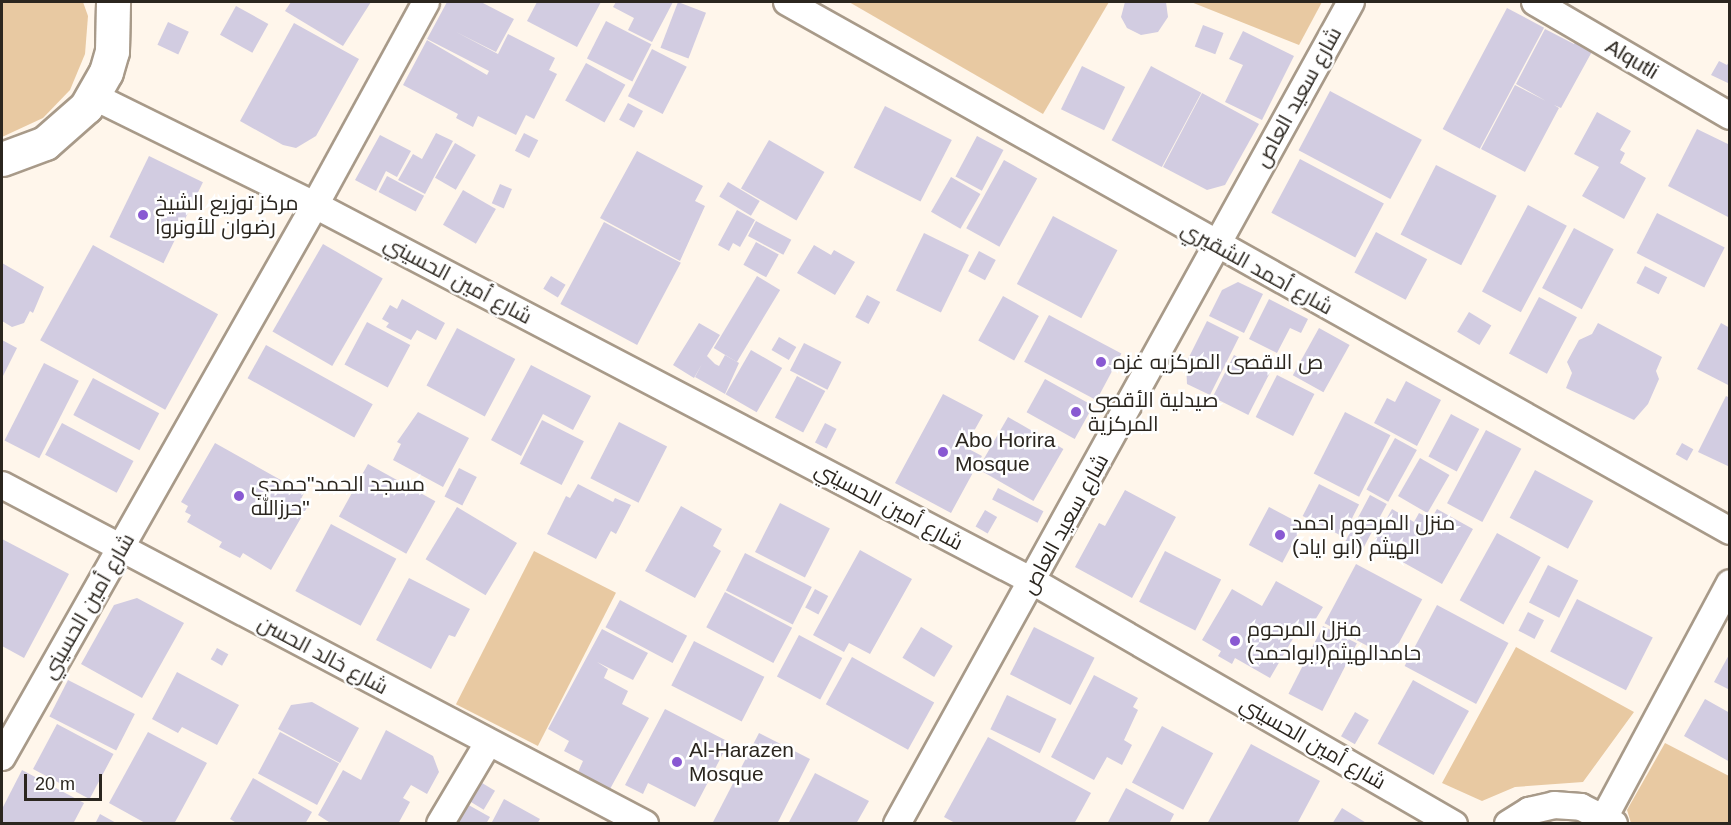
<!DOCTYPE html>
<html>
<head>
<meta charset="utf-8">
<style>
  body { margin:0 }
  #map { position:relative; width:1731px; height:825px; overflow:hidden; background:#fff6eb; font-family:Arial,Cairo,sans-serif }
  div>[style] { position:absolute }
  .green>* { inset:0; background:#e8c9a2; transform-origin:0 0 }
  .building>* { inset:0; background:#d2cce1; transform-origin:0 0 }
  .roads { filter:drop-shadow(2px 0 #a89a89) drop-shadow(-2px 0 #a89a89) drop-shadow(0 2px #a89a89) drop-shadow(0 -2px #a89a89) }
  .street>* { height:26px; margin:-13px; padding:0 13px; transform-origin:13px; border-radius:13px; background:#fff }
  .secondary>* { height:33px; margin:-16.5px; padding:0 16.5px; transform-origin:16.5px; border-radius:16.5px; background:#fff }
  .dots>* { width:16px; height:16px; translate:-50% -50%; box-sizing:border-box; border:3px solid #fff; border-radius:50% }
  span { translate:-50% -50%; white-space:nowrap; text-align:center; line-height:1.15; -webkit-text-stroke:5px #fff; paint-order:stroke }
  .street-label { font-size:21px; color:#2b261f }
  .poi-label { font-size:21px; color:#2b261f }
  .left { translate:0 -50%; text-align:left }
  .frame { position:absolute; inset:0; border:3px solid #2b261f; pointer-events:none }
  .scale { position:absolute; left:24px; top:774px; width:78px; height:27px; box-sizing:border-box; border:3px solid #2b261f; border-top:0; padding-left:8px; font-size:18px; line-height:21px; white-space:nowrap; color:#2b261f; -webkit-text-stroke:4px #fff; paint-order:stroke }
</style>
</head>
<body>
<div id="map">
  <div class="green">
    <i style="clip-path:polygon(2px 2px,83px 2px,88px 16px,85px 54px,70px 90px,43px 118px,2px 137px)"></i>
    <i style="clip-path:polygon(849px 2px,1109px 2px,1043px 114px)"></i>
    <i style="clip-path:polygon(1191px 2px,1322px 2px,1299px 45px)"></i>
    <i style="left:534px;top:551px;width:92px;height:172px;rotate:27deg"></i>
    <i style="clip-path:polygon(1516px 647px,1634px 712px,1583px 782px,1515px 787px,1482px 801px,1442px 783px)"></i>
    <i style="clip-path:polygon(1665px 743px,1729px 776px,1729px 823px,1631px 823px,1627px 810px)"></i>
  </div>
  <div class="building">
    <i style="clip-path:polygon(291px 2px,371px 2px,343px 46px,285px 11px)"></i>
    <i style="clip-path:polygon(447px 2px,481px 2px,514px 19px,496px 52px,456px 32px,498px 54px,508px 34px,555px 58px,549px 70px,557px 74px,534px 119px,526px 115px,516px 135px,478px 116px,473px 127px,456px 118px,458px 114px,403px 85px,427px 40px,487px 75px,489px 71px,427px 39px)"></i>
    <i style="clip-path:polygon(537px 2px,601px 2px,577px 47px,527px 21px)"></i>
    <i style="clip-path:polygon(616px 2px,673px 2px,652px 42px,628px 30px,634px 18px,613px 7px)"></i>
    <i style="left:678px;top:2px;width:30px;height:49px;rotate:21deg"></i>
    <i style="clip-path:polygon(1125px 2px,1166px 2px,1168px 17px,1158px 32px,1141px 35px,1127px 28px,1121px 17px)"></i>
    <i style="left:236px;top:6px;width:37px;height:33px;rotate:29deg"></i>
    <i style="left:1507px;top:8px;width:42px;height:137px;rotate:28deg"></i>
    <i style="left:606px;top:21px;width:51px;height:42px;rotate:27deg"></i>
    <i style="left:168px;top:22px;width:23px;height:25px;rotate:25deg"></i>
    <i style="clip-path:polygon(294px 23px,359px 59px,316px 136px,296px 148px,283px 145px,240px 121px)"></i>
    <i style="left:1203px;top:25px;width:22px;height:23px;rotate:21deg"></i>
    <i style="clip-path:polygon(1545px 29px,1574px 44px,1577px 39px,1594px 48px,1561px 108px,1554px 105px,1559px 108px,1525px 172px,1481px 149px,1515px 85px,1546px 101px,1516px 84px)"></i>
    <i style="clip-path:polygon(1243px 31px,1294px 56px,1262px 120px,1225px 102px,1243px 65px,1229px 59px)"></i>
    <i style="left:652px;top:49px;width:39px;height:53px;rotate:27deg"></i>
    <i style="clip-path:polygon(1730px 60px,1730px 84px,1711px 75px,1719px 61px,1727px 65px)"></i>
    <i style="left:586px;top:63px;width:45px;height:43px;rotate:29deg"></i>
    <i style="left:1082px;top:66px;width:48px;height:48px;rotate:26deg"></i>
    <i style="left:1151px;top:66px;width:57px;height:84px;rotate:28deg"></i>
    <i style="left:1330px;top:91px;width:104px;height:67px;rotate:28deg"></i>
    <i style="clip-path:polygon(1202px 93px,1259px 124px,1225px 185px,1207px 190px,1163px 167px)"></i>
    <i style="left:628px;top:103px;width:17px;height:19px;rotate:28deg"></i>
    <i style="left:885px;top:106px;width:75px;height:69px;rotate:27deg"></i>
    <i style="clip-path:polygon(1597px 112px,1631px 131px,1620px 150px,1625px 153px,1620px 163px,1646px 178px,1624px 219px,1582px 196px,1599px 167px,1574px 154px)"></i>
    <i style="clip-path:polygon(1697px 129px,1730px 145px,1730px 218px,1668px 186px)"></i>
    <i style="clip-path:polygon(436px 133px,453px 141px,425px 194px,398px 180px,413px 154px,422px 159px)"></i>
    <i style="left:524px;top:133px;width:16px;height:20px;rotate:27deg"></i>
    <i style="clip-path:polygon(380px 135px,411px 151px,397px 177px,386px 171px,376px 191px,355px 180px)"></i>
    <i style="left:977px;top:136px;width:30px;height:46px;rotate:28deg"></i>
    <i style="left:769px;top:140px;width:64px;height:56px;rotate:30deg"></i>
    <i style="left:455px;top:143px;width:24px;height:40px;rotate:30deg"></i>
    <i style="clip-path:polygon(637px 151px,703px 186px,695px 201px,705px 206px,680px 261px,600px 218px)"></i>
    <i style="left:149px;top:156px;width:60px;height:90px;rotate:26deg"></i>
    <i style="left:1300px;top:159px;width:95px;height:61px;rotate:28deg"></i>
    <i style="left:1004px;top:160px;width:38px;height:78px;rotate:29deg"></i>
    <i style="left:1436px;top:165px;width:68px;height:78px;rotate:27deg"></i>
    <i style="left:387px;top:176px;width:42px;height:18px;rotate:28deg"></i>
    <i style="left:951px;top:177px;width:34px;height:40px;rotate:30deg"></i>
    <i style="left:728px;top:182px;width:37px;height:17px;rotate:31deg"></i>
    <i style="left:500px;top:184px;width:13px;height:21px;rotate:23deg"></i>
    <i style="left:463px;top:190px;width:38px;height:40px;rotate:30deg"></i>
    <i style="left:1528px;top:205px;width:44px;height:98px;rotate:28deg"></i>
    <i style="clip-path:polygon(737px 210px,755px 220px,740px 247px,733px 243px,729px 251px,718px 245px)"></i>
    <i style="left:1657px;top:213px;width:76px;height:45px;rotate:27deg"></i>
    <i style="left:1053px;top:216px;width:73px;height:77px;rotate:28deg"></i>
    <i style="left:756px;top:221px;width:40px;height:17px;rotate:28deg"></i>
    <i style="left:604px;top:222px;width:87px;height:93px;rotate:28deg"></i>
    <i style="left:1574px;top:228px;width:45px;height:68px;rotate:28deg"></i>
    <i style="left:1376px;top:232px;width:58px;height:46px;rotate:28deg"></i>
    <i style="left:924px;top:233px;width:50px;height:64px;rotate:26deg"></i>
    <i style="left:756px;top:242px;width:26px;height:26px;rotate:29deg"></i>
    <i style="left:323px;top:244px;width:69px;height:101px;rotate:30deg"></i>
    <i style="left:93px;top:245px;width:143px;height:109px;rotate:29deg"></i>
    <i style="clip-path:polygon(814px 245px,831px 255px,834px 250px,855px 262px,835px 295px,797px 273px)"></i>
    <i style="left:979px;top:251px;width:19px;height:23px;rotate:28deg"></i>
    <i style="clip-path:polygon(2px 263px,44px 287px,33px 313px,30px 311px,24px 323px,12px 327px,2px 321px)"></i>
    <i style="left:1645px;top:266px;width:25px;height:19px;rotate:27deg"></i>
    <i style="left:551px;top:276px;width:17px;height:15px;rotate:31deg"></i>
    <i style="left:757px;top:276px;width:27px;height:84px;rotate:31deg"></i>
    <i style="clip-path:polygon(1238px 282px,1263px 294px,1244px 333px,1209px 316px,1222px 290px)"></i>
    <i style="left:867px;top:295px;width:15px;height:25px;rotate:28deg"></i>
    <i style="left:1003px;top:296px;width:41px;height:51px;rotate:29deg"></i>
    <i style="left:1539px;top:297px;width:43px;height:64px;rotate:28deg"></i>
    <i style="clip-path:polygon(402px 299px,445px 323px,436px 340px,417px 330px,411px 340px,386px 327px,389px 323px,382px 319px,390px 305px,397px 309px)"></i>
    <i style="clip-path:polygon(1269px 299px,1308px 319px,1301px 333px,1290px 328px,1277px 353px,1249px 339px)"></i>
    <i style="left:1469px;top:312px;width:26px;height:23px;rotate:31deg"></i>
    <i style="left:1049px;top:315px;width:82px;height:53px;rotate:28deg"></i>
    <i style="clip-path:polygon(1207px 321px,1239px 337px,1210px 395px,1187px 384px,1186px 363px)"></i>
    <i style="left:367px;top:322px;width:49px;height:48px;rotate:28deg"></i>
    <i style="clip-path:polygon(699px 323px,720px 335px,707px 356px,715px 364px,719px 366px,725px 355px,739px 363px,725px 394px,695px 377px,702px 364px,694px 378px,673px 365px)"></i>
    <i style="clip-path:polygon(1598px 323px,1662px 357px,1656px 371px,1659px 379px,1648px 404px,1634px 420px,1566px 388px,1572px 373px,1567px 362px,1579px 340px,1592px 334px)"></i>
    <i style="clip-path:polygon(1721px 323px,1730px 328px,1730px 386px,1697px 369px)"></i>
    <i style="left:457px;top:328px;width:66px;height:65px;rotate:28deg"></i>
    <i style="left:1319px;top:328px;width:35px;height:54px;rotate:29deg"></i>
    <i style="left:779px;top:337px;width:20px;height:15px;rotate:30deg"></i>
    <i style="clip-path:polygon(2px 340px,17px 348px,2px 378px)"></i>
    <i style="left:804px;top:343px;width:42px;height:31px;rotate:27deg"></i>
    <i style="left:266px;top:345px;width:122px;height:38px;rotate:29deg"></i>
    <i style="left:751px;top:350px;width:36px;height:51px;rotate:30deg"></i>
    <i style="left:1234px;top:355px;width:40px;height:47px;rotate:27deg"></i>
    <i style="left:44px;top:363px;width:39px;height:87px;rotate:27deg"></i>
    <i style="clip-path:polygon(531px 365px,591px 396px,573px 430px,543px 414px,521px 456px,491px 440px)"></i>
    <i style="left:1277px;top:375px;width:42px;height:47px;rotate:27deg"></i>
    <i style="left:797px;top:376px;width:32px;height:47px;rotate:28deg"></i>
    <i style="left:93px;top:378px;width:75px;height:42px;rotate:28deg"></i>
    <i style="left:1045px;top:379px;width:55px;height:38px;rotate:29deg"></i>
    <i style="clip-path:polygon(1406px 381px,1441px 400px,1417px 446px,1374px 423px,1387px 398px,1395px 402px)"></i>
    <i style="clip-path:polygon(943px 394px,983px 415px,965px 447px,982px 456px,951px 513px,895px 483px)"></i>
    <i style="clip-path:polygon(1726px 396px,1730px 398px,1730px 467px,1698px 452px)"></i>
    <i style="clip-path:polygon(418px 412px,469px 438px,443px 487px,393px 460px,401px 444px,397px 442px)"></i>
    <i style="left:1345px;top:412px;width:51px;height:69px;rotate:27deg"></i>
    <i style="left:1451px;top:414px;width:32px;height:48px;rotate:28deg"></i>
    <i style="left:1008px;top:417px;width:64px;height:60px;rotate:30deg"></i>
    <i style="left:542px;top:420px;width:47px;height:49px;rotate:27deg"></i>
    <i style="left:619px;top:422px;width:54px;height:63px;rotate:27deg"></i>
    <i style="left:62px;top:423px;width:81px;height:36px;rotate:28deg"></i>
    <i style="left:825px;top:423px;width:13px;height:22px;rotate:27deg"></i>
    <i style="left:1486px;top:430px;width:40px;height:83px;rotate:28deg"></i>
    <i style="left:1395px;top:438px;width:25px;height:59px;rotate:29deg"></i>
    <i style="clip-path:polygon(215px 443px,304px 493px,301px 499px,309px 504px,271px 570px,243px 553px,240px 558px,219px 547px,222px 542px,187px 522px,191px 515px,185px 512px,188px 506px,181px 502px)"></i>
    <i style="left:1682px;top:443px;width:13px;height:13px;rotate:29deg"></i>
    <i style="left:1420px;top:458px;width:34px;height:44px;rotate:30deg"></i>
    <i style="left:368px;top:464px;width:77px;height:60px;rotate:29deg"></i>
    <i style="left:459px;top:468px;width:20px;height:32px;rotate:27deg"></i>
    <i style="left:1535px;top:470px;width:66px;height:54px;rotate:28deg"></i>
    <i style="clip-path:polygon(578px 484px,613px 502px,615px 498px,631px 505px,616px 534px,611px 531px,596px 559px,547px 534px,566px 496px,570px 498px)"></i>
    <i style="left:1319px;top:484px;width:45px;height:36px;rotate:27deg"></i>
    <i style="left:998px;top:488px;width:51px;height:13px;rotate:27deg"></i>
    <i style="clip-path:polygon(1125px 490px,1176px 517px,1132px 598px,1075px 567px,1099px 523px,1105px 526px)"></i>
    <i style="left:1370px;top:495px;width:19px;height:53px;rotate:28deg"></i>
    <i style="left:780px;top:503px;width:56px;height:55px;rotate:27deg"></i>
    <i style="clip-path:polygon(681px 506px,722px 529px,713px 546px,721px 551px,695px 598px,645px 571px)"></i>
    <i style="left:457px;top:507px;width:70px;height:61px;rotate:31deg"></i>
    <i style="left:1269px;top:507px;width:38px;height:43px;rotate:28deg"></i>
    <i style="clip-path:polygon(1392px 509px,1414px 522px,1419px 513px,1431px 519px,1437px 509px,1473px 529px,1442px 584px,1372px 545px)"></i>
    <i style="left:985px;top:510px;width:14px;height:19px;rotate:30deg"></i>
    <i style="left:331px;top:524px;width:74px;height:76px;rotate:28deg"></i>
    <i style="left:1497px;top:533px;width:50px;height:77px;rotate:29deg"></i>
    <i style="clip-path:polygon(2px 539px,69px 574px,24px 658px,2px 646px)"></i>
    <i style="clip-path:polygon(860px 550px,912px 579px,870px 654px,849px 643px,844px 652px,813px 635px)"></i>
    <i style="left:1165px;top:551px;width:63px;height:57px;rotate:27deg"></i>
    <i style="left:745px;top:553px;width:75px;height:42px;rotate:27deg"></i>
    <i style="left:1356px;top:564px;width:75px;height:67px;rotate:28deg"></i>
    <i style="left:1548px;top:565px;width:34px;height:42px;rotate:27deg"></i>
    <i style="clip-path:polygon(409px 578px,470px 609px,455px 637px,449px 635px,431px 669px,376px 640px)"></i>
    <i style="clip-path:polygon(1276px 581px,1323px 607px,1306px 635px,1298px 630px,1270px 678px,1235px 658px,1232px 664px,1218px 656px,1221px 651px,1202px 640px,1232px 589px,1262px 606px)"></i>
    <i style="left:815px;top:589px;width:15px;height:21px;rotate:28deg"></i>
    <i style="left:725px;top:592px;width:76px;height:40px;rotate:28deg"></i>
    <i style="clip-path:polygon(137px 598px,184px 623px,142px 698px,81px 664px,114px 605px)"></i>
    <i style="left:1577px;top:599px;width:85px;height:59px;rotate:27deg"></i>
    <i style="left:620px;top:600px;width:76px;height:31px;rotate:28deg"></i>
    <i style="left:1437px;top:605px;width:81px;height:69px;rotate:28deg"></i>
    <i style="left:1528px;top:612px;width:18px;height:21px;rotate:27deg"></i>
    <i style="left:1323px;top:626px;width:38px;height:76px;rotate:27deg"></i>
    <i style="left:921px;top:627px;width:37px;height:36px;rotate:31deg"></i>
    <i style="left:1034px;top:627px;width:68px;height:53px;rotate:27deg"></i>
    <i style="clip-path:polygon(602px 629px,648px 653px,633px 680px,597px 662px,608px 669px,604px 678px,628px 691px,622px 704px,649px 718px,610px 789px,578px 772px,583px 761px,564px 751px,569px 741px,548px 729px)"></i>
    <i style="left:799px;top:635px;width:49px;height:47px;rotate:28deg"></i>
    <i style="left:694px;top:641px;width:79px;height:50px;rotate:27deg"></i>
    <i style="left:217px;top:648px;width:13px;height:13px;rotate:29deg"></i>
    <i style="clip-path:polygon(1730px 653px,1730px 690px,1714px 682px)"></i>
    <i style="left:852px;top:657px;width:94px;height:54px;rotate:29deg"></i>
    <i style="clip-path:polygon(177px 672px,239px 705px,217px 745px,182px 727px,178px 733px,152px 719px)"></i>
    <i style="clip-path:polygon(1094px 675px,1138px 698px,1133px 707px,1138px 710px,1124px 740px,1132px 745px,1122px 765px,1107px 757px,1094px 780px,1051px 757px)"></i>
    <i style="left:68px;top:680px;width:75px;height:41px;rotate:27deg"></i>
    <i style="left:1413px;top:680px;width:64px;height:73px;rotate:29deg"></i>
    <i style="left:1007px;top:695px;width:55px;height:38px;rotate:26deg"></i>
    <i style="clip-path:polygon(1705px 699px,1730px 713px,1730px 762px,1684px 736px)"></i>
    <i style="clip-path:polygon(312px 702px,359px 728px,340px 763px,278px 729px,291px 705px)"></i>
    <i style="clip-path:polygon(665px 709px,729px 742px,695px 807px,648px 783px,643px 794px,625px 785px)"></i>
    <i style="left:1355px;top:712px;width:16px;height:28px;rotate:30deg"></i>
    <i style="left:57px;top:724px;width:64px;height:51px;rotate:28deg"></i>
    <i style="left:1162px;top:726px;width:58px;height:64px;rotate:28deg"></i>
    <i style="clip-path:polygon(386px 730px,433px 756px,439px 772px,427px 794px,411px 785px,403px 798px,410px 802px,398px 824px,332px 824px,318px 815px,343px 770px,361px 780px)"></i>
    <i style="clip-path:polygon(148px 732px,207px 763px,174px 824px,147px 824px,109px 803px)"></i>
    <i style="left:280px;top:732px;width:67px;height:47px;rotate:28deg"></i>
    <i style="clip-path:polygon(759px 733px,810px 759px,777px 824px,712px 824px)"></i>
    <i style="clip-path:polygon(988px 737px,1091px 793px,1074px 824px,957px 824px,944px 817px)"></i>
    <i style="clip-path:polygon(1251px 744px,1320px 781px,1297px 824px,1207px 824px)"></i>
    <i style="clip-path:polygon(22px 770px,84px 803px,73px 824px,2px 824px,2px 809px)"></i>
    <i style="clip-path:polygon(815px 773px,869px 801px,856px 824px,788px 824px)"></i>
    <i style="clip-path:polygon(253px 778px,312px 812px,305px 824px,238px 824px,230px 819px)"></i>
    <i style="left:477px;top:780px;width:21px;height:22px;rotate:31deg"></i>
    <i style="clip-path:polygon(1126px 788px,1174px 814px,1169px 824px,1107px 824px)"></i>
    <i style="clip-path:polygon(504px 799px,540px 819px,537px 824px,491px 824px)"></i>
    <i style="clip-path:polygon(465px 803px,490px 817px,486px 824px,453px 824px)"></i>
    <i style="clip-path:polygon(1342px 808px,1368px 824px,1332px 824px)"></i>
    <i style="clip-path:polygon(100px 814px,118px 824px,95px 824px)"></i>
  </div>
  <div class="roads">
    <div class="street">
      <i style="left:787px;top:2px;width:1081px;rotate:29.29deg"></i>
      <i style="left:1535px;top:2px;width:226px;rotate:30.3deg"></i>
      <i style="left:93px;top:96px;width:247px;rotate:26.2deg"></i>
      <i style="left:315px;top:205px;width:231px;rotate:-61.3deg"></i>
      <i style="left:2px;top:485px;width:727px;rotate:27.8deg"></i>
      <i style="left:2px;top:757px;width:635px;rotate:-60.45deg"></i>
      <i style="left:315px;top:205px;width:812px;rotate:27.67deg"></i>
      <i style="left:1034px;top:582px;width:485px;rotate:30deg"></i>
      <i style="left:1605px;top:816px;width:264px;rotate:-61.8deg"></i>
      <i style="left:440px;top:824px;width:94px;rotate:-59.3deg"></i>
      <i style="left:897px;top:824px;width:939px;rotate:-61.09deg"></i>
      <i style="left:1508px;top:824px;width:25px;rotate:-32deg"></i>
      <i style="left:1529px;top:811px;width:26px;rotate:-13deg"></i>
      <i style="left:1554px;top:805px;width:27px;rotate:4deg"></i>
      <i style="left:1581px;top:807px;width:37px;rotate:27deg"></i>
    </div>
    <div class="secondary">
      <i style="left:2px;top:159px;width:46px;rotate:-20.4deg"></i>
      <i style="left:45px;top:143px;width:55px;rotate:-41.3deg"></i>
      <i style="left:86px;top:107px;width:40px;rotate:-60.3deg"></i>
      <i style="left:106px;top:72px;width:22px;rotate:-74deg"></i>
      <i style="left:112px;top:51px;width:49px;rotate:-88.8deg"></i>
    </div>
  </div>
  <div class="dots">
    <i style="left:143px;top:215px;background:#8959d2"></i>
    <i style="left:1101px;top:362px;background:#8959d2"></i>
    <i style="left:1076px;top:412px;background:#8959d2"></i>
    <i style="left:943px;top:452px;background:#8959d2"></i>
    <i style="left:239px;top:496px;background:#8959d2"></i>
    <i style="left:1280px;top:535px;background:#8959d2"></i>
    <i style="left:1235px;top:641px;background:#8959d2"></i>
    <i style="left:677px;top:762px;background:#8959d2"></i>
  </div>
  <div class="street-label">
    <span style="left:1632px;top:59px;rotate:31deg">Alqutli</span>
    <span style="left:1298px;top:97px;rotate:-61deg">شارع سعيد العاص</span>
    <span style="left:1257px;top:268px;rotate:29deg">شارع أحمد الشقيري</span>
    <span style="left:458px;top:280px;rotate:28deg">شارع أمين الحسيني</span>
    <span style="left:889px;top:506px;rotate:28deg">شارع أمين الحسيني</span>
    <span style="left:1065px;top:524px;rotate:-61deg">شارع سعيد العاص</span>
    <span style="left:88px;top:606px;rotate:-60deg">شارع أمين الحسيني</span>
    <span style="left:323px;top:655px;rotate:28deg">شارع خالد الحسن</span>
    <span style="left:1313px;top:743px;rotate:30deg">شارع أمين الحسيني</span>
  </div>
  <div class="poi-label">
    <span class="left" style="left:155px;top:215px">مركز توزيع الشيخ<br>رضوان للأونروا</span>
    <span class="left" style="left:1113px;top:362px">ص الاقصى المركزيه غزه</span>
    <span class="left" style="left:1088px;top:412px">صيدلية الأقصى<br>المركزية</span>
    <span class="left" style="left:955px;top:452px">Abo Horira<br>Mosque</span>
    <span class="left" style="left:251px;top:496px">مسجد الحمد"حمدي<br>حرزالله"</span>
    <span class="left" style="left:1292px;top:535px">منزل المرحوم احمد<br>الهيثم (ابو اياد)</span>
    <span class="left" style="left:1247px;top:641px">منزل المرحوم<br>حامدالهيثم(ابواحمد)</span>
    <span class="left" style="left:689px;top:762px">Al-Harazen<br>Mosque</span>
  </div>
  <div class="frame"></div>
  <div class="scale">20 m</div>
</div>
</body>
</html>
